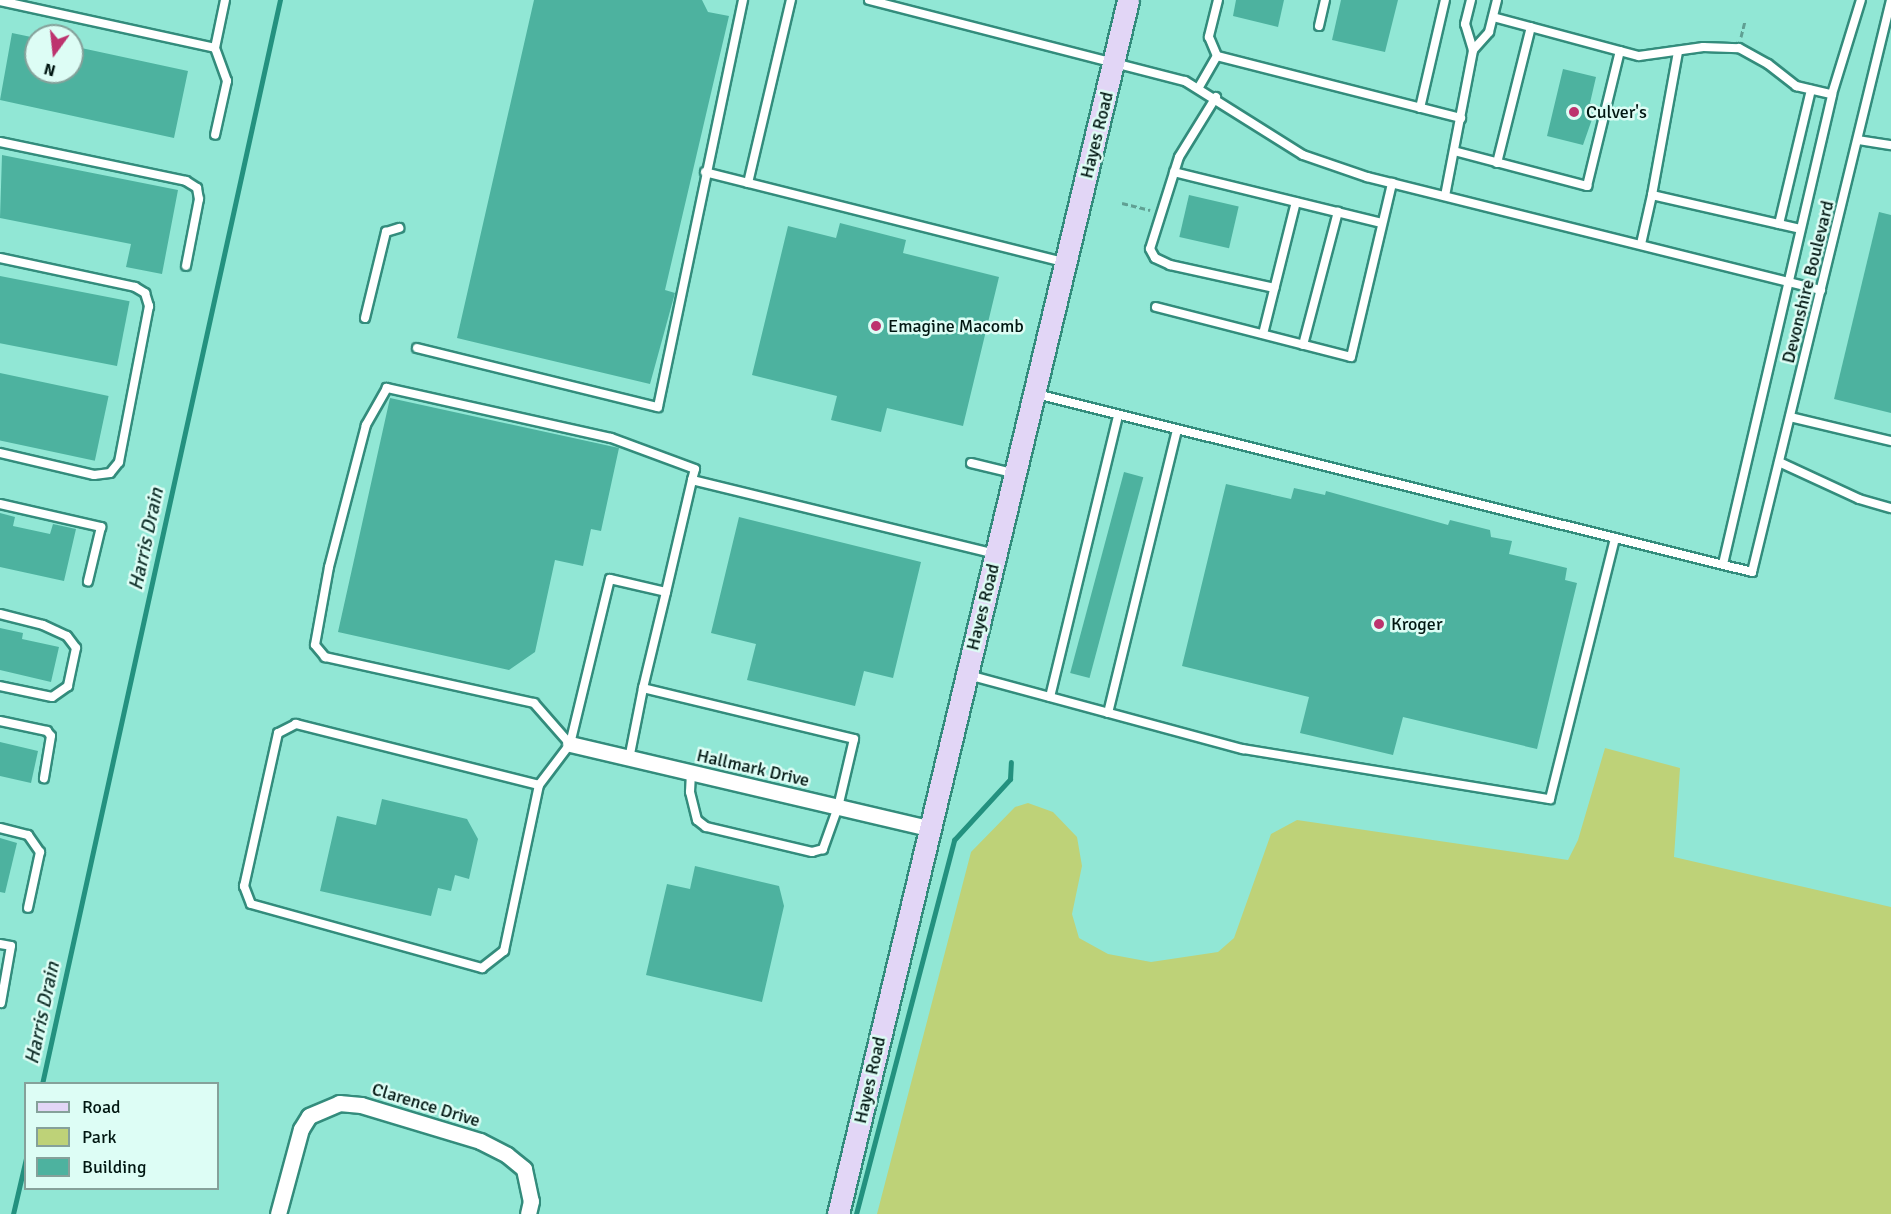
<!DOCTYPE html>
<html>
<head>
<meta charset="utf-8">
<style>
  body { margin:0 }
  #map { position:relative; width:1891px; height:1214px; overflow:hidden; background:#91e7d5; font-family:Signika,sans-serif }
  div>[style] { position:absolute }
  .green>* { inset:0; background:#bed278 }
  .stream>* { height:5px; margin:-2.5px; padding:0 2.5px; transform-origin:2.5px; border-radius:2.5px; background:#23917f }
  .building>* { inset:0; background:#4db29f; transform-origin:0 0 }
  .path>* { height:3px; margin-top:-1.5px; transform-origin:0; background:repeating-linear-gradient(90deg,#60a093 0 6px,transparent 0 9px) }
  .roads { filter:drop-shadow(2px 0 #338c7c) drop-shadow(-2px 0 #338c7c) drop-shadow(0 2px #338c7c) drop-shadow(0 -2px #338c7c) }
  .lane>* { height:8px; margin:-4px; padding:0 4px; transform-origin:4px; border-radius:4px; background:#fff }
  .street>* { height:15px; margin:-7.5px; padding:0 7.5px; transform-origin:7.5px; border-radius:7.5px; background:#fff }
  .secondary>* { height:21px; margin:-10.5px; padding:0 10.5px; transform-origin:10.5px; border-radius:10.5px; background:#e2d6f6 }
  .dots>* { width:16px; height:16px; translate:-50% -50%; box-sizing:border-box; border:3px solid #ddfdf5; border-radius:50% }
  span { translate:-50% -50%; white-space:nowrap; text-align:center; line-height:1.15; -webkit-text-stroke:5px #ddfdf5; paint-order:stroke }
  .poi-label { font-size:18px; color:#001611 }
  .left { translate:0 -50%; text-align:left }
  .street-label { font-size:18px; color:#001611 }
  .water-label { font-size:20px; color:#15342e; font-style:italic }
  .legend { position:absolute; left:24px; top:1082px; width:195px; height:108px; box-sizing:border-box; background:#ddfdf5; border:2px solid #85a19a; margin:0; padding:8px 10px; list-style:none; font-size:18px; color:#001611 }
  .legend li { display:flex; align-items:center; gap:12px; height:30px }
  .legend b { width:30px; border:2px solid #85a19a }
  .north { position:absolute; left:24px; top:24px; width:60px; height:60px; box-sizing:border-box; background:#ddfdf5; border:2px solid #85a19a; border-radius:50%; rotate:195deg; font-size:16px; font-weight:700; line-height:24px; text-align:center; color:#001611 }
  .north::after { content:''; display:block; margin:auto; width:21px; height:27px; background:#bd336e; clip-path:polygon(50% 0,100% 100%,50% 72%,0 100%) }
</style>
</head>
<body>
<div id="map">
  <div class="green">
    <i style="clip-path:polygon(1605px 748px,1680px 768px,1674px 857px,1891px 907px,1891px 1214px,877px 1214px,971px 852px,1015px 807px,1028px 803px,1053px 812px,1077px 837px,1082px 866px,1072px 914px,1079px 938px,1108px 954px,1151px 962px,1218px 952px,1234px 938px,1271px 834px,1297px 820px,1568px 860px,1578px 840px)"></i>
  </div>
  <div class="stream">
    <i style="left:42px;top:1084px;width:1110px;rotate:-77.62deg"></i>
    <i style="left:13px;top:1214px;width:57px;rotate:-76.9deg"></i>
    <i style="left:856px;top:1214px;width:387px;rotate:-75.3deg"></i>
    <i style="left:954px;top:840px;width:83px;rotate:-47.4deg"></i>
    <i style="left:1010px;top:779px;width:17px;rotate:-87deg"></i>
  </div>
  <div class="building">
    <i style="clip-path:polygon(534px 0,702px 0,708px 12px,729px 16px,665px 290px,675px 293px,650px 384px,457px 338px)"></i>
    <i style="clip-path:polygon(1236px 0,1284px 0,1278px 27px,1233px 16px)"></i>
    <i style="clip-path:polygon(1341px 0,1398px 0,1385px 52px,1332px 40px)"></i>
    <i style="clip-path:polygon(12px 33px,36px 38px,36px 72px,72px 72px,72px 46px,188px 71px,174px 138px,0 100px)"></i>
    <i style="clip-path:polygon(1563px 69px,1596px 77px,1590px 103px,1597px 105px,1583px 145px,1547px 136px)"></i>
    <i style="clip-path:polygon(2px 155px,178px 190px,162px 274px,126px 267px,131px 244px,0 218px)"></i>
    <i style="left:1189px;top:195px;width:51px;height:43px;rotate:13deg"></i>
    <i style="clip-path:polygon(1879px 212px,1891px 215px,1891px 413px,1834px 399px)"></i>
    <i style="clip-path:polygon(840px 223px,906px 240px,903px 253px,999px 277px,963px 426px,887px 408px,881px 432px,831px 420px,837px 396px,752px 375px,788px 226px,836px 238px)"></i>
    <i style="left:0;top:276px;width:132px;height:66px;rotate:11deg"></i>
    <i style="left:0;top:373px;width:111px;height:66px;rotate:12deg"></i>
    <i style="clip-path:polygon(390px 398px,619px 448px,601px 531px,591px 529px,583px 566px,555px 560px,535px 652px,509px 670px,338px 632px)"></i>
    <i style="left:1124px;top:472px;width:20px;height:208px;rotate:15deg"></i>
    <i style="clip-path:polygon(1226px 484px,1291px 499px,1294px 488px,1325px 495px,1326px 491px,1448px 525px,1450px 520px,1490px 530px,1491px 537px,1512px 541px,1509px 554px,1567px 568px,1565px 580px,1577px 583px,1537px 749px,1403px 717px,1393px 755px,1300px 733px,1309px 697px,1182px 666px)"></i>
    <i style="clip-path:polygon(0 513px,15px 517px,13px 526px,50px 534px,53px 524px,76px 529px,64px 581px,0 567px)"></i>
    <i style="clip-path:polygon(739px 517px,921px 562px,893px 678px,864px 671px,855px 706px,747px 680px,756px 644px,711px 633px)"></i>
    <i style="clip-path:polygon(0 628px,23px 633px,22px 639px,59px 647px,51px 682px,0 670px)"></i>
    <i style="clip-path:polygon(0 742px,38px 751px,31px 783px,0 776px)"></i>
    <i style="clip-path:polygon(382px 799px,467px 819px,478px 839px,469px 879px,455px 875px,451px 891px,438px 888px,431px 916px,320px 891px,337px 816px,376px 825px)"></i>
    <i style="clip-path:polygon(0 838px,17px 843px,5px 893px,0 892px)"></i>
    <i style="clip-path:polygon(695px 866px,779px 886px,784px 906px,762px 1002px,646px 975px,667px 884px,690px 889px)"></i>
  </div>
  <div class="path">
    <i style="left:1741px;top:37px;width:16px;rotate:-76deg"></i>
    <i style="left:1122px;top:203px;width:29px;rotate:14deg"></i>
  </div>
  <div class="roads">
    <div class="lane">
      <i style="left:869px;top:0;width:326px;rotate:14.4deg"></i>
      <i style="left:1185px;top:81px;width:139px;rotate:32.1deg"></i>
      <i style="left:1303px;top:155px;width:68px;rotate:19deg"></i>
      <i style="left:1367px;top:177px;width:468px;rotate:14deg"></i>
      <i style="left:1218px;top:0;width:38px;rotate:104deg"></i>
      <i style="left:1209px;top:37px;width:21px;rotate:67deg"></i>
      <i style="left:1217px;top:56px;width:252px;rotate:14.3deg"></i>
      <i style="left:0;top:1px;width:220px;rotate:12.3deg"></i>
      <i style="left:215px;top:48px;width:35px;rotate:70deg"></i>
      <i style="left:227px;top:81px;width:55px;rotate:102.5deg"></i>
      <i style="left:1493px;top:17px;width:151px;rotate:15deg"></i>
      <i style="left:1639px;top:56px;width:65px;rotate:-8deg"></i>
      <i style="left:1703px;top:47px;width:36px;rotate:2deg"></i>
      <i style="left:1739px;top:48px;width:33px;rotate:29deg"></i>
      <i style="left:1768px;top:64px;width:36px;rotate:38deg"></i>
      <i style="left:1796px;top:86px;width:37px;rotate:13deg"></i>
      <i style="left:1319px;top:26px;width:27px;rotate:-77deg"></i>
      <i style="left:215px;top:48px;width:49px;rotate:-78.2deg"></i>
      <i style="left:1473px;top:50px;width:24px;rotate:-48deg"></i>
      <i style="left:1489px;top:32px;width:33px;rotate:-76deg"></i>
      <i style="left:1199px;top:87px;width:36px;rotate:-60deg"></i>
      <i style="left:1216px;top:97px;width:70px;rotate:121.7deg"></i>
      <i style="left:1179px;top:157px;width:96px;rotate:107.5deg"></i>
      <i style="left:1150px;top:249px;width:10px;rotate:61deg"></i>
      <i style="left:1155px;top:258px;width:17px;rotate:25deg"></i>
      <i style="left:1170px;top:265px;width:107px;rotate:12.4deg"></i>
      <i style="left:1420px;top:108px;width:111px;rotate:-77deg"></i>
      <i style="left:1858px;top:140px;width:33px;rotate:9deg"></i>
      <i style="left:0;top:142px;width:190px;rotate:11.8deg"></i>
      <i style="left:186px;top:181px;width:13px;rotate:32deg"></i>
      <i style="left:197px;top:188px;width:11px;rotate:80deg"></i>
      <i style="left:199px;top:199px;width:68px;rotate:101deg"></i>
      <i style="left:1454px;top:151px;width:138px;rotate:14.7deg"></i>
      <i style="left:1587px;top:186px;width:139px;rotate:-76.3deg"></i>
      <i style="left:1497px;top:163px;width:140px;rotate:-76deg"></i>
      <i style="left:705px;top:172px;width:369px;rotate:14.1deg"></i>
      <i style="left:1174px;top:172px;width:214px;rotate:13.8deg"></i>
      <i style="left:748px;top:183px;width:188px;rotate:-76.8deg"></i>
      <i style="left:1652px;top:195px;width:145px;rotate:-79.7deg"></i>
      <i style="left:1445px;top:196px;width:149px;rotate:-79.1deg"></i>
      <i style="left:1473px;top:50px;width:27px;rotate:-107deg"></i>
      <i style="left:1465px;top:24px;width:25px;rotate:-76deg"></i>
      <i style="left:1779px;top:224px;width:138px;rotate:-76.6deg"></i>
      <i style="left:1641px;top:244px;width:50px;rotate:-77.3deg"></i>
      <i style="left:1652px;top:195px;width:152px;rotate:12.9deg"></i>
      <i style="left:0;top:258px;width:138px;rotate:12.1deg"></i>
      <i style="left:135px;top:287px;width:12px;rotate:31deg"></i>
      <i style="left:145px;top:293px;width:14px;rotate:73deg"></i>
      <i style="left:149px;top:306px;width:159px;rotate:100.9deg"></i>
      <i style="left:119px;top:462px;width:14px;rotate:129deg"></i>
      <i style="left:110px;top:473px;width:16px;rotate:173deg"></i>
      <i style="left:94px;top:475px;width:97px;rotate:-166.8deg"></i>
      <i style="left:1156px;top:307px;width:201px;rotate:14.4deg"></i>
      <i style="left:1351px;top:357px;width:179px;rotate:-76.7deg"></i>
      <i style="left:365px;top:318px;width:89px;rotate:-76.3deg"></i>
      <i style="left:386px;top:232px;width:14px;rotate:-17deg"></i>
      <i style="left:1263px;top:334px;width:136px;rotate:-76deg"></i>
      <i style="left:1303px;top:345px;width:138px;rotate:-75.3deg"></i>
      <i style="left:417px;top:348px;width:248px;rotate:13.8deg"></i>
      <i style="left:658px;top:407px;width:416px;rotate:-78.2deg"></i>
      <i style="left:1036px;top:394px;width:738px;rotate:13.96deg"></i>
      <i style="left:1752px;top:572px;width:589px;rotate:-76.34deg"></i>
      <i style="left:1790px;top:417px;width:104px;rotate:13.4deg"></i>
      <i style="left:1779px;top:462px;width:88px;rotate:24.8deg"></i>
      <i style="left:1859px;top:499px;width:33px;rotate:16deg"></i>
      <i style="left:971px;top:463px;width:42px;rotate:13.7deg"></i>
      <i style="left:692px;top:480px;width:312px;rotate:13.7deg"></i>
      <i style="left:0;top:504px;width:104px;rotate:12.8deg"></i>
      <i style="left:101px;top:527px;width:56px;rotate:103.5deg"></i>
      <i style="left:1723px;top:564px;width:482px;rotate:-76.9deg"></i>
      <i style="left:1832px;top:94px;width:98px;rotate:-72.9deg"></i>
      <i style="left:0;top:614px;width:44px;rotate:14.3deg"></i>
      <i style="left:43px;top:625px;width:26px;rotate:25deg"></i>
      <i style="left:67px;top:636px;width:15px;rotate:53deg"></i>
      <i style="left:76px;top:648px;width:39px;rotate:102deg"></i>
      <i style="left:68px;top:686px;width:19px;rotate:145deg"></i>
      <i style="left:52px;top:697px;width:53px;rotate:-168.1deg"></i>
      <i style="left:968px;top:675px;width:285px;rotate:15.1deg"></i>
      <i style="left:1243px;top:749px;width:311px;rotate:9.3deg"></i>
      <i style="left:1550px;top:799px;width:269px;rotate:-76deg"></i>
      <i style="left:643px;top:688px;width:99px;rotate:-76.5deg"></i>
      <i style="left:666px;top:592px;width:115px;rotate:-76.9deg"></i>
      <i style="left:692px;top:480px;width:11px;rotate:-75deg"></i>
      <i style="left:695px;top:469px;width:90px;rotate:-159.7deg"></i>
      <i style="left:611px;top:438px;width:230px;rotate:-167.4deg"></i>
      <i style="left:387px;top:388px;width:43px;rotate:119.6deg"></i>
      <i style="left:366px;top:425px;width:147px;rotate:104.6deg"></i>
      <i style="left:329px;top:567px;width:79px;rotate:100.2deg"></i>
      <i style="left:315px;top:645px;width:16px;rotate:50deg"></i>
      <i style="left:325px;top:657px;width:214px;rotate:12.4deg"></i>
      <i style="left:534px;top:703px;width:55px;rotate:48.7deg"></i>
      <i style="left:570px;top:744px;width:170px;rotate:-76.4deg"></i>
      <i style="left:610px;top:579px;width:57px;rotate:13.1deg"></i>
      <i style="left:1050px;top:697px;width:290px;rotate:-76.4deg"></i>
      <i style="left:1108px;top:713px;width:292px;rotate:-76.3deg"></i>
      <i style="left:0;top:721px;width:48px;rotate:12deg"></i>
      <i style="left:47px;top:731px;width:6px;rotate:51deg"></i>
      <i style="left:51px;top:736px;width:43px;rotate:99.5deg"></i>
      <i style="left:629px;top:759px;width:72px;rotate:-78.8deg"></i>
      <i style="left:643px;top:688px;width:217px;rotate:13.6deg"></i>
      <i style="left:854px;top:739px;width:70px;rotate:103.2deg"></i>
      <i style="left:838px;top:807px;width:45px;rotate:109.7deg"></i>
      <i style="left:823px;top:849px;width:11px;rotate:165deg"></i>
      <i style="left:812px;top:852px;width:109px;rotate:-166.7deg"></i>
      <i style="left:706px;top:827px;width:11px;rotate:-142deg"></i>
      <i style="left:697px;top:820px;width:29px;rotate:-104deg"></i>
      <i style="left:690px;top:792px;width:19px;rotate:-87deg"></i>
      <i style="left:539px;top:785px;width:251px;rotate:-165.9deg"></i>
      <i style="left:296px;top:724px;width:20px;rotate:153deg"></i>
      <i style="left:278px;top:733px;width:157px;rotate:102.5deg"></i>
      <i style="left:244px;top:886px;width:19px;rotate:69deg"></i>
      <i style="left:251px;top:904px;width:240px;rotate:15.5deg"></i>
      <i style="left:482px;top:968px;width:28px;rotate:-38deg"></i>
      <i style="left:504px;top:951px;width:170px;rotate:-78.1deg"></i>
      <i style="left:539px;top:785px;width:51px;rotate:-52.9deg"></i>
      <i style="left:0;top:828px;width:29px;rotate:14deg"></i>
      <i style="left:28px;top:835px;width:21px;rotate:55deg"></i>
      <i style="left:40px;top:852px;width:57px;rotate:102.1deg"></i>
      <i style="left:0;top:944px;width:11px;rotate:10deg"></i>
      <i style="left:11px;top:946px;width:58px;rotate:100deg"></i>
    </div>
    <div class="street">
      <i style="left:570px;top:744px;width:368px;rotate:13.2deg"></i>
      <i style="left:278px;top:1214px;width:88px;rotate:-74.9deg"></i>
      <i style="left:301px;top:1129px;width:15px;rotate:-58deg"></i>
      <i style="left:309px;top:1116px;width:33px;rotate:-23deg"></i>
      <i style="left:339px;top:1103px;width:22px;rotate:5deg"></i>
      <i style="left:361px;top:1105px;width:124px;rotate:16.8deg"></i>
      <i style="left:480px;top:1141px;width:30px;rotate:27deg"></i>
      <i style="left:507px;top:1155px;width:22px;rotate:39deg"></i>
      <i style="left:524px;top:1169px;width:33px;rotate:78deg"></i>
      <i style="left:531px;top:1201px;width:13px;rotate:103deg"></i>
    </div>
    <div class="secondary">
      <i style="left:838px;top:1214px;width:1248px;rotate:-76.56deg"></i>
    </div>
  </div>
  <div class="dots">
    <i style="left:1574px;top:112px;background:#bd336e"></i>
    <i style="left:876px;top:326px;background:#bd336e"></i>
    <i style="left:1379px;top:624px;background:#bd336e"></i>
  </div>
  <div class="poi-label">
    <span class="left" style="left:1586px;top:112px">Culver's</span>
    <span class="left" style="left:888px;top:326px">Emagine Macomb</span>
    <span class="left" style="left:1391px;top:624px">Kroger</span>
  </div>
  <div class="street-label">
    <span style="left:1097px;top:135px;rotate:-76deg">Hayes Road</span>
    <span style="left:1808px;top:282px;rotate:-76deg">Devonshire Boulevard</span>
    <span style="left:983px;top:607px;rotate:-76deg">Hayes Road</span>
    <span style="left:753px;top:768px;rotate:13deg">Hallmark Drive</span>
    <span style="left:870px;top:1080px;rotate:-77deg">Hayes Road</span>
    <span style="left:426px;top:1105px;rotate:17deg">Clarence Drive</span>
  </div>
  <div class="water-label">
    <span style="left:146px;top:539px;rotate:-78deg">Harris Drain</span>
    <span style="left:42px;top:1013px;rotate:-78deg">Harris Drain</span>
  </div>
  <ul class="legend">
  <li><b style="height:8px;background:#e2d6f6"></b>Road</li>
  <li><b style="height:16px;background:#bed278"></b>Park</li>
  <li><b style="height:16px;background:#4db29f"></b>Building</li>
  </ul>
  <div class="north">N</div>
</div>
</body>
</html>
